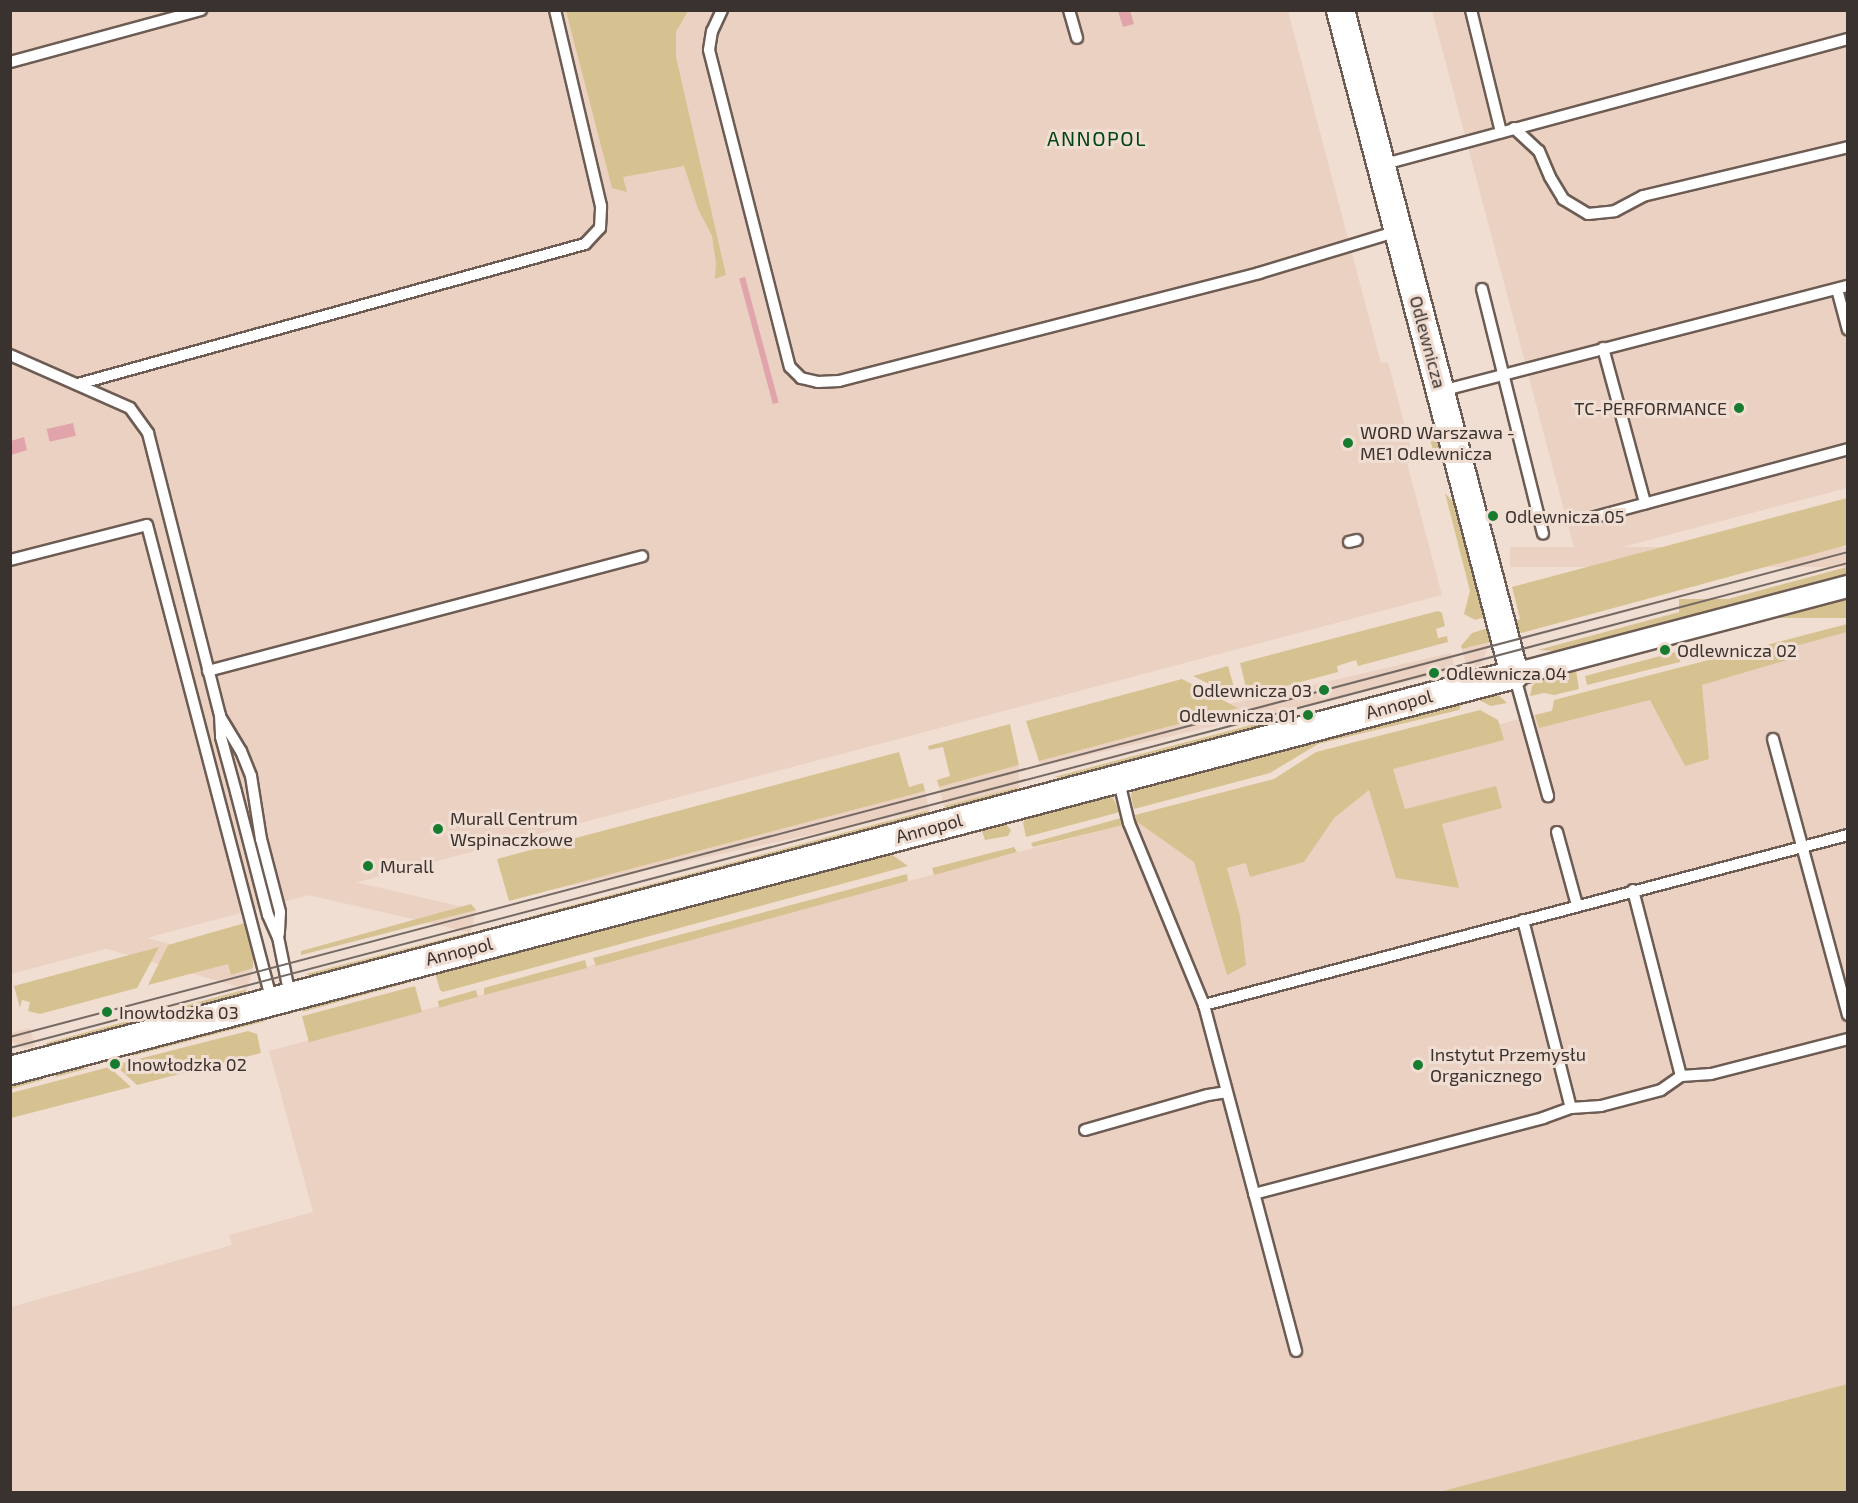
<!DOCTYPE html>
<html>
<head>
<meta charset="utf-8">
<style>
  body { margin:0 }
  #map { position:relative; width:1858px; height:1503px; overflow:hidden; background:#f1ded3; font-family:"Exo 2",sans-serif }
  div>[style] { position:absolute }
  .built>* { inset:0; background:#ebd1c2; transform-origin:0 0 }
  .green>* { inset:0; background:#d6c290; transform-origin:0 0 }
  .water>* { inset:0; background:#e1a4aa; transform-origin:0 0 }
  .roads { filter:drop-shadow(2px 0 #6d5c53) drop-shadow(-2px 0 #6d5c53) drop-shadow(0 2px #6d5c53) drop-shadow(0 -2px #6d5c53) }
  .service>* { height:10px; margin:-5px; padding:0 5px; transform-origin:5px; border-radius:5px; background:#fff }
  .minor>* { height:21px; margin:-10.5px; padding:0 10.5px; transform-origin:10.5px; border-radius:10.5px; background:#fff }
  .tertiary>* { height:27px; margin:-13.5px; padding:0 13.5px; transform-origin:13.5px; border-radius:13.5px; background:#fff }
  .tram>* { height:1.5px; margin:-0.75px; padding:0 0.75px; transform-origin:0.75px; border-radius:0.75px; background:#746963 }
  .dots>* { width:16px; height:16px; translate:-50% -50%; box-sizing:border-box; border:3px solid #f1ded3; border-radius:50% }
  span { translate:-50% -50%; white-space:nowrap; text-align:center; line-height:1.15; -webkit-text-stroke:6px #f1ded3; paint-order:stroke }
  .street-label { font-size:18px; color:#3a322e }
  .poi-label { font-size:18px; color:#3a322e }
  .right { translate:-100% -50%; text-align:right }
  .left { translate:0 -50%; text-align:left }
  .neighbourhood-label { font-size:20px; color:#014413; letter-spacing:1.5px }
  .frame { position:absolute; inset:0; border:12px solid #3a322e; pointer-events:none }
</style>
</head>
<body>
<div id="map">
  <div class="built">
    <i style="clip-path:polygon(646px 10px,676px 32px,688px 10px,1288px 11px,1381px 363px,1388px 362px,1414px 461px,1407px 463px,1442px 595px,11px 974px,10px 11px)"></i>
    <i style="clip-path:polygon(1432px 11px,1847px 11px,1847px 488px,1577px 559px)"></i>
    <i style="left:1847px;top:547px;width:20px;height:337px;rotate:90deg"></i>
    <i style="clip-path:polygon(1847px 632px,1847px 1384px,1439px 1492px,11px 1492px,11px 1307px,232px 1245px,229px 1235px,313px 1212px,269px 1051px)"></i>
    <i style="clip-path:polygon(1490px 642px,1481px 665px,1467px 669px,1462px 649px)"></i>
    <i style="left:1451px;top:653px;width:18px;height:426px;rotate:77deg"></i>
    <i style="clip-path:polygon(1019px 765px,1019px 787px,944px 806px,939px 787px)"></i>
    <i style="left:925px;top:791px;width:19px;height:430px;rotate:78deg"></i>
    <i style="left:476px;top:910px;width:23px;height:181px;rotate:103deg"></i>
    <i style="left:253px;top:968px;width:22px;height:219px;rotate:106deg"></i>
    <i style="clip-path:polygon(30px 1028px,35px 1046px,25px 1049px,12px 1042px,11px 1033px)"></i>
  </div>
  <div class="green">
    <i style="clip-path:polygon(566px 11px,688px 11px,676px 32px,676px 57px,726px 275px,715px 279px,716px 263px,712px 236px,698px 209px,684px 166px,623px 177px,627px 192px,612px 188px)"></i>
    <i style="clip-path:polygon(1435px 427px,1440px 449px,1435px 458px,1428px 431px)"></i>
    <i style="clip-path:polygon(1445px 493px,1455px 504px,1485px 617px,1475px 620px,1464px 614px,1470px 591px)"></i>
    <i style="clip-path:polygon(1847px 498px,1847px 545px,1521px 633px,1518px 628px,1516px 621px,1520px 619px,1512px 587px)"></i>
    <i style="clip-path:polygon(1847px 567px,1847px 574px,1556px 651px,1538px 650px)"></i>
    <i style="left:1847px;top:599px;width:19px;height:168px;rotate:90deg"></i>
    <i style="clip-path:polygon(1438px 611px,1442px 613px,1445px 626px,1436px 629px,1438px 638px,1447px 636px,1448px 642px,1358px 666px,1356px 660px,1337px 666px,1338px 672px,1248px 696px,1240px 663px)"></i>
    <i style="clip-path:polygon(1847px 624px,1847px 632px,1792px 647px,1794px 658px,1702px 685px,1709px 759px,1685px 766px,1650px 700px,1539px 728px,1535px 715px,1552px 711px,1554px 700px)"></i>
    <i style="clip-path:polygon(1488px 628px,1490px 642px,1462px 649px,1461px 646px,1472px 633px)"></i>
    <i style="clip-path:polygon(1679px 651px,1680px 662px,1587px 685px,1585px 676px)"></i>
    <i style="clip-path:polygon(1228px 666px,1237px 698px,1193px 676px)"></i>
    <i style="clip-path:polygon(1576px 670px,1579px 689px,1554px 695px,1544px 693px,1530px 696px,1532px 686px,1541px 677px)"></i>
    <i style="clip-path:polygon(1182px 679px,1238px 708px,1039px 761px,1026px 721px)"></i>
    <i style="clip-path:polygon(1495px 692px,1507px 703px,1491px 706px,1475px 698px)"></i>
    <i style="clip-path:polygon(1463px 701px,1459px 710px,1318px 744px,1270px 773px,1134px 809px,1131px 796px,1133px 788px,1141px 782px)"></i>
    <i style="clip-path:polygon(1480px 710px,1498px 720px,1504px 740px,1393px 769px,1405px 809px,1496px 786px,1502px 808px,1442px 824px,1459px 888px,1396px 878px,1369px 790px,1334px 818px,1304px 862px,1250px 877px,1246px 863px,1227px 868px,1240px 916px,1246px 965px,1227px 975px,1194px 862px,1136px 821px,1135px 815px,1274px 779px,1316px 752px)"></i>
    <i style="clip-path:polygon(1266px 721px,1268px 729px,1071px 779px,1054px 777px)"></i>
    <i style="clip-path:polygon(1010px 724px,1019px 765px,939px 787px,937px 780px,950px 776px,943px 747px,929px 750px,928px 746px)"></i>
    <i style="clip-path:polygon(899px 752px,909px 787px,923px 783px,925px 791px,509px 901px,497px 859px)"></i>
    <i style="clip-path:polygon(1019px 787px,1008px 796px,947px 810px,944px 806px)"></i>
    <i style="clip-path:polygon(1105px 794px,1113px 798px,1120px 812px,1026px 837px,1023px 823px,1029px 812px)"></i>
    <i style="clip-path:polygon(929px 810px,925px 817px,538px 919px,528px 917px)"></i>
    <i style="clip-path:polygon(1121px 818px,1123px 825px,1033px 847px,1031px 843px)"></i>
    <i style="clip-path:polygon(1004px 822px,1011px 830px,1008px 836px,985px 840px,981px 828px)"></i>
    <i style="clip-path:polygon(1014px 847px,1017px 852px,934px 875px,932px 868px)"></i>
    <i style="clip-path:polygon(881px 852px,891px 854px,908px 866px,443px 992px,440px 990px,435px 973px,440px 967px)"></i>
    <i style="clip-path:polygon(907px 874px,908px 881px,596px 966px,593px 958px)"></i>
    <i style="clip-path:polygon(471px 904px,476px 910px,301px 955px,301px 951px)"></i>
    <i style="clip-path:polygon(245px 923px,253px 956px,253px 968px,231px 975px,228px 964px,148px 985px,168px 945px)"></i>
    <i style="clip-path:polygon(471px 932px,465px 937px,313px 977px,306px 974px)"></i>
    <i style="clip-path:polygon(159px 947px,137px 988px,40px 1014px,28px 1011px,30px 1002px,22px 1000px,20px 1008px,14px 986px)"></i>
    <i style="clip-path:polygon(585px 960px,587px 968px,484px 995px,484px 988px)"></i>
    <i style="clip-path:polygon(408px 979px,411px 982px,302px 1012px,304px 1004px)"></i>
    <i style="left:415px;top:986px;width:27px;height:117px;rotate:75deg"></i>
    <i style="clip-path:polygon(247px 989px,244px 995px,48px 1049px,46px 1043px)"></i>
    <i style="left:476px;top:990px;width:7px;height:40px;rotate:74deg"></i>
    <i style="clip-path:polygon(257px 1017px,266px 1021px,132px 1056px,154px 1043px)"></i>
    <i style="clip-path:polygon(248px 1031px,257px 1034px,261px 1053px,137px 1085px,115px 1065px)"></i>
    <i style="clip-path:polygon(63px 1067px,89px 1068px,56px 1077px,53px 1070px)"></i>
    <i style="clip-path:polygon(109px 1067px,131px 1087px,11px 1118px,11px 1093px)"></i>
    <i style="clip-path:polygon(42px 1072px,42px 1080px,11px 1089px,16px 1080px)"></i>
    <i style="clip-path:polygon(1847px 1384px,1847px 1492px,1439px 1492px)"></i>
  </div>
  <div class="water">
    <i style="clip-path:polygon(1118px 11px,1130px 11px,1134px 24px,1123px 27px)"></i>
    <i style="left:745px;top:277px;width:130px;height:6px;rotate:75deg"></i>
    <i style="left:73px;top:423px;width:13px;height:27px;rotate:77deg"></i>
    <i style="clip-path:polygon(24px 437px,27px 450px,11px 455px,11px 441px)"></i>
  </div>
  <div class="roads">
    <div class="service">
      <i style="left:722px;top:10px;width:23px;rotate:115deg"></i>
      <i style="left:712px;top:31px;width:19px;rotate:99deg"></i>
      <i style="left:709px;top:50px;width:327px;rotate:75.7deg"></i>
      <i style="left:790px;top:367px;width:16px;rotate:45deg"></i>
      <i style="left:801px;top:378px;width:17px;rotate:13deg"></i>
      <i style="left:818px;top:382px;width:21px;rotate:-3deg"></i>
      <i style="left:839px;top:381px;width:434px;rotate:-14.4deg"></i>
      <i style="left:1259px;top:273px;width:145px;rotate:-16.8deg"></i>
      <i style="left:1069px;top:10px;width:29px;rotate:74deg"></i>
      <i style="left:1471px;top:10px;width:126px;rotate:76.2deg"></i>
      <i style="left:10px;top:62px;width:198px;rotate:-15.2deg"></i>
      <i style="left:1514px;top:128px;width:34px;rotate:43deg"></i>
      <i style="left:1539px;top:151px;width:28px;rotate:67deg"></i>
      <i style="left:1550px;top:177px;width:26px;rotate:59deg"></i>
      <i style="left:1563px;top:199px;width:29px;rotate:31deg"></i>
      <i style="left:1588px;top:214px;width:27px;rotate:-6deg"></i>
      <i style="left:1615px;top:211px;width:32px;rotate:-28deg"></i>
      <i style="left:1643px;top:196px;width:211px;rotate:-13.4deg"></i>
      <i style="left:1381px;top:165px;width:484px;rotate:-15.1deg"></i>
      <i style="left:1482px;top:289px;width:252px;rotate:76deg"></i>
      <i style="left:1837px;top:289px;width:42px;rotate:75deg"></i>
      <i style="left:1603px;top:348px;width:161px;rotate:74.8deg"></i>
      <i style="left:10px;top:355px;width:131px;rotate:23.8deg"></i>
      <i style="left:130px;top:408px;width:31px;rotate:54deg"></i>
      <i style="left:148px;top:433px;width:291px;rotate:75.7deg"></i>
      <i style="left:220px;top:715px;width:22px;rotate:87deg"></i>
      <i style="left:221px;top:737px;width:57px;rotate:74.7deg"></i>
      <i style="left:236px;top:792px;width:127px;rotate:75.4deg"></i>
      <i style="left:268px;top:915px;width:24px;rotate:66deg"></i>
      <i style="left:278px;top:937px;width:60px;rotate:78.5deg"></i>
      <i style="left:78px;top:384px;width:526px;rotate:-15.44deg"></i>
      <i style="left:585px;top:244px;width:22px;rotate:-47deg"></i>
      <i style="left:600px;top:228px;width:22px;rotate:-87deg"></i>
      <i style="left:601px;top:206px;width:201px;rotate:-103.2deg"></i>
      <i style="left:1441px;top:391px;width:420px;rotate:-14.5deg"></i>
      <i style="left:1595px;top:517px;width:262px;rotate:-15deg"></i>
      <i style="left:1349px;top:542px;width:8px;rotate:-14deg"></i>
      <i style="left:10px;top:560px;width:141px;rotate:-14.3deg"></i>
      <i style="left:147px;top:525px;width:492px;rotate:75.3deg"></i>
      <i style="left:208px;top:671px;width:449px;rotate:-14.8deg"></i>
      <i style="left:1514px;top:674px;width:127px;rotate:74.4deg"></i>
      <i style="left:221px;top:718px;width:39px;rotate:59deg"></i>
      <i style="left:241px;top:751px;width:27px;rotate:68deg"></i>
      <i style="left:251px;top:776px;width:64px;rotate:81deg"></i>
      <i style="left:261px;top:839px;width:75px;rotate:75.4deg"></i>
      <i style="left:280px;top:912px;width:22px;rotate:93deg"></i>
      <i style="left:1773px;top:739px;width:286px;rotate:74.8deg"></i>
      <i style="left:1118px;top:778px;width:46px;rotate:76.3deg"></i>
      <i style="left:1129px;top:823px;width:197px;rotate:67.6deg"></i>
      <i style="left:1204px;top:1005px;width:358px;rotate:75.1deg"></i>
      <i style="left:1557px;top:832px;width:76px;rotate:74.7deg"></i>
      <i style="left:1523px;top:920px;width:194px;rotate:75.7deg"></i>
      <i style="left:1571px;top:1108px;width:30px;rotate:-4deg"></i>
      <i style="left:1601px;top:1106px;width:62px;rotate:-14.9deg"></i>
      <i style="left:1661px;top:1090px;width:24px;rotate:-35deg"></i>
      <i style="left:1681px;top:1076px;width:192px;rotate:-104.5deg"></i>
      <i style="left:1204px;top:1005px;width:666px;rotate:-14.79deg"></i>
      <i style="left:1681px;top:1076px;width:30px;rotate:-4deg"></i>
      <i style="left:1711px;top:1074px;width:141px;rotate:-14.3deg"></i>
      <i style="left:1085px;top:1130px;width:128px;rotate:-15.9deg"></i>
      <i style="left:1208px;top:1095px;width:19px;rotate:-9deg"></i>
      <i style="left:1254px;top:1194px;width:299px;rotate:-14.7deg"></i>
      <i style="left:1543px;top:1118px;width:30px;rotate:-20deg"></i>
    </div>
    <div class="minor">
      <i style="left:1514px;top:674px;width:345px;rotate:-14.8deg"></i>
    </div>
    <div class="tertiary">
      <i style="left:10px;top:1070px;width:1555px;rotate:-14.75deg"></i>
      <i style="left:1514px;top:674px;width:686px;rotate:-104.68deg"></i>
    </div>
  </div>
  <div class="tram">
    <i style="left:10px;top:1037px;width:1901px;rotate:-14.78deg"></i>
    <i style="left:10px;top:1048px;width:1901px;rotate:-14.78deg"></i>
  </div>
  <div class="dots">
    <i style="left:1739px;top:408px;background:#177c2f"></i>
    <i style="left:1348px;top:443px;background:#177c2f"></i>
    <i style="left:1493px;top:516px;background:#177c2f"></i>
    <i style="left:1665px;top:650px;background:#177c2f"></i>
    <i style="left:1434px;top:673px;background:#177c2f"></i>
    <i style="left:1324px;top:690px;background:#177c2f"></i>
    <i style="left:1308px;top:715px;background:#177c2f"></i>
    <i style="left:438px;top:829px;background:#177c2f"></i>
    <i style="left:368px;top:866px;background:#177c2f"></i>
    <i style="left:107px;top:1012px;background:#177c2f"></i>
    <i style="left:115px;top:1064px;background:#177c2f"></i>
    <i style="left:1418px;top:1065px;background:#177c2f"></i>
  </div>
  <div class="street-label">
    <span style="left:1428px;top:342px;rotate:75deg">Odlewnicza</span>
    <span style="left:1399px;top:704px;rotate:-15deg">Annopol</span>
    <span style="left:929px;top:828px;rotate:-15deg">Annopol</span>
    <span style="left:459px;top:951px;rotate:-14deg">Annopol</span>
  </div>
  <div class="poi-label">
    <span class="right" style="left:1727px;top:408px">TC-PERFORMANCE</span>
    <span class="left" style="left:1360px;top:443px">WORD Warszawa -<br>ME1 Odlewnicza</span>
    <span class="left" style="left:1505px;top:516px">Odlewnicza 05</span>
    <span class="left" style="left:1677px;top:650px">Odlewnicza 02</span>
    <span class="left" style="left:1446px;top:673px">Odlewnicza 04</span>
    <span class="right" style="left:1312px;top:690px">Odlewnicza 03</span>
    <span class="right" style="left:1296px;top:715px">Odlewnicza 01</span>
    <span class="left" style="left:450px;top:829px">Murall Centrum<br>Wspinaczkowe</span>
    <span class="left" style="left:380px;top:866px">Murall</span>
    <span class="left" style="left:119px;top:1012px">Inowłodzka 03</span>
    <span class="left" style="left:1430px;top:1065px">Instytut Przemysłu<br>Organicznego</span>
    <span class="left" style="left:127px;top:1064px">Inowłodzka 02</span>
  </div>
  <div class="neighbourhood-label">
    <span style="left:1097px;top:138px">ANNOPOL</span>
  </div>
  <div class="frame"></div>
</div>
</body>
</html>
